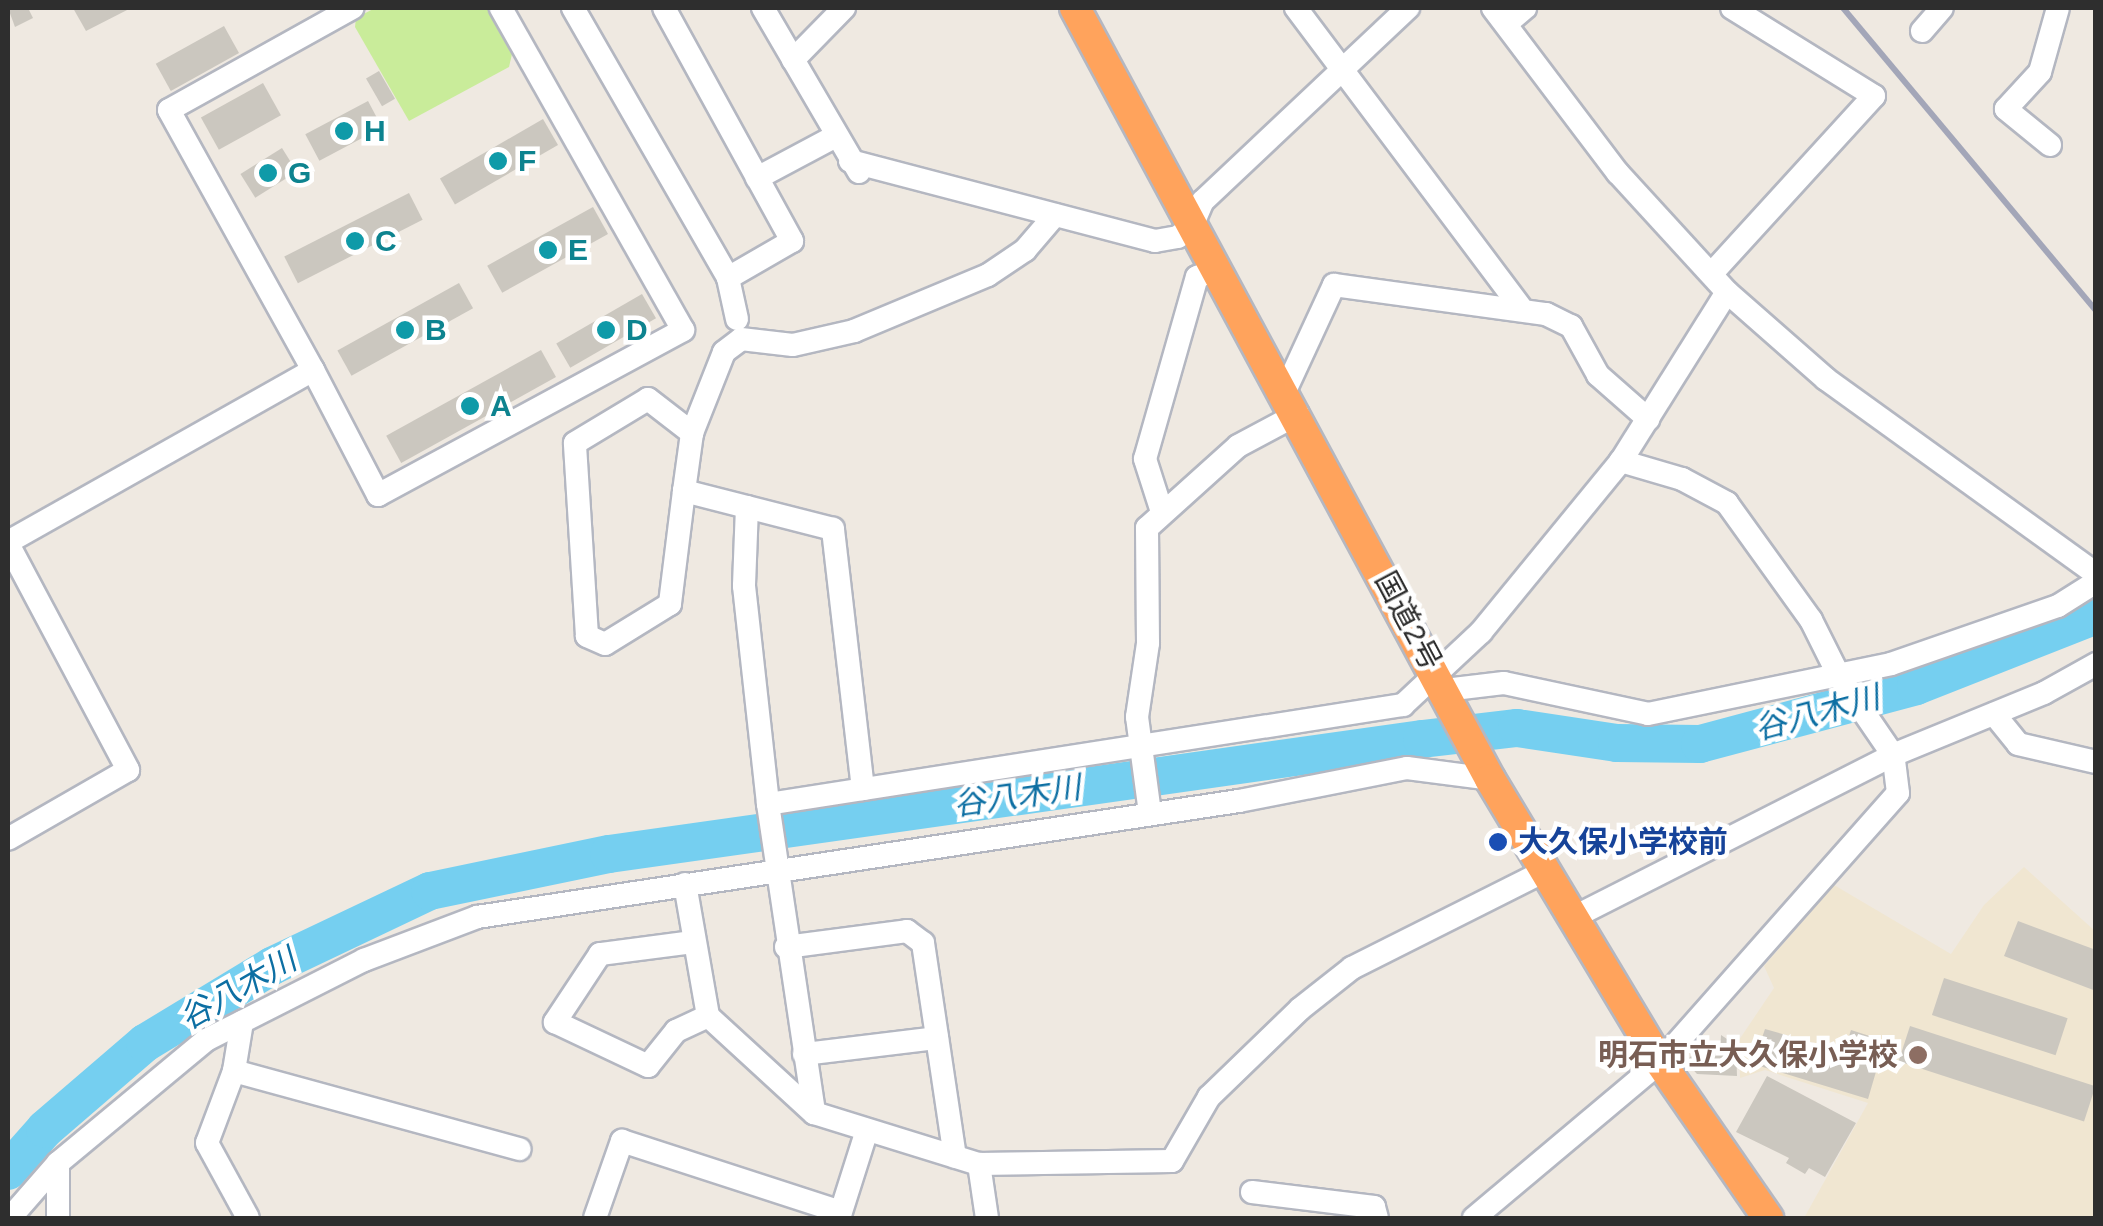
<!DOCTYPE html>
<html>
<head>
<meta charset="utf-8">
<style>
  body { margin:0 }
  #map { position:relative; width:2103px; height:1226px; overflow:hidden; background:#efe9e1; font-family:Arial,"Noto Sans JP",sans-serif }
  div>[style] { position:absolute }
  .education>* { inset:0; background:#f0e6d1 }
  .pitch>* { inset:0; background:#c9ec9a }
  .river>* { height:38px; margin:-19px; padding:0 19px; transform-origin:19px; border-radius:19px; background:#75cff0 }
  .building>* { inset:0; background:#cbc7bf; transform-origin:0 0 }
  .roads { filter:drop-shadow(2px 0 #b4b7c1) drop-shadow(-2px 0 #b4b7c1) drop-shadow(0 2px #b4b7c1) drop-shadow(0 -2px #b4b7c1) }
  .minor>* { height:22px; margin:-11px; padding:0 11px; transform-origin:11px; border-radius:11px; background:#fff }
  .highway>* { height:30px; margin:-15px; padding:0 15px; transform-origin:15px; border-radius:15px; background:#ffa35c }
  .rail>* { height:6px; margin:-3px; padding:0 3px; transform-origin:3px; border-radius:3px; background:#a3a6b8 }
  .dots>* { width:28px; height:28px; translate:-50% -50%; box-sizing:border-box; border:5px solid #fff; border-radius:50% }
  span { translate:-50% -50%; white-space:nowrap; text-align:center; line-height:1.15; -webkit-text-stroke:9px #fff; paint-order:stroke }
  .culture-label { font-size:30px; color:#0d838f; font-weight:700 }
  .left { translate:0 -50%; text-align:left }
  .street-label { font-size:30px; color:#2e2e2e }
  .transit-label { font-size:30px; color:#164399; font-weight:700 }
  .education-label { font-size:30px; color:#785e54; font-weight:700 }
  .right { translate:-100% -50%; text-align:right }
  .water-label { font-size:32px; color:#0d6fa3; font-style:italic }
  .frame { position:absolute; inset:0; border:10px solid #2e2e2e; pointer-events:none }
</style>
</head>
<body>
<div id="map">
  <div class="education">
    <i style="clip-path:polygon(2024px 867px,2095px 931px,2095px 1218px,1804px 1218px,1868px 1103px,1765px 1070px,1740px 1078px,1739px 1040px,1774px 988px,1764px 966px,1834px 885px,1951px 954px,1984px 905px)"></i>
  </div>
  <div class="pitch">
    <i style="clip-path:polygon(375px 8px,487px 8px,512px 54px,509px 67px,409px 121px,355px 27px,356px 18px)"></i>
  </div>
  <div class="river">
    <i style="left:8px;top:1171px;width:56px;rotate:-48.6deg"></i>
    <i style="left:45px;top:1129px;width:132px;rotate:-40.7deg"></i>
    <i style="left:145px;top:1043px;width:149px;rotate:-31.2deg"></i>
    <i style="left:272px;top:966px;width:175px;rotate:-25.4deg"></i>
    <i style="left:430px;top:891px;width:183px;rotate:-11.7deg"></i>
    <i style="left:609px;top:854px;width:821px;rotate:-8.05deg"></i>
    <i style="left:1422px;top:739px;width:96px;rotate:-6.6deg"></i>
    <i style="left:1517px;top:728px;width:101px;rotate:8.5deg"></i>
    <i style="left:1617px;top:743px;width:83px;rotate:0.7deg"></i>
    <i style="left:1700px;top:744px;width:224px;rotate:-15deg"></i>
    <i style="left:1916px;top:686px;width:193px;rotate:-21.5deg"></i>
  </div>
  <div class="building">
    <i style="clip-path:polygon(8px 8px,28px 8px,33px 18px,15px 27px)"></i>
    <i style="clip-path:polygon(73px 8px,131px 8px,86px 31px)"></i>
    <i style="left:224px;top:26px;width:31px;height:78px;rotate:61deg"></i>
    <i style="left:379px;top:71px;width:32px;height:15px;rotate:60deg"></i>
    <i style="left:263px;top:83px;width:37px;height:71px;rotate:61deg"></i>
    <i style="left:368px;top:101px;width:30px;height:71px;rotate:62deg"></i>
    <i style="left:543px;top:119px;width:30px;height:119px;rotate:60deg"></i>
    <i style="left:282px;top:148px;width:28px;height:49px;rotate:58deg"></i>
    <i style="left:409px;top:193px;width:30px;height:140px;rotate:63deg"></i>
    <i style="left:593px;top:207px;width:31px;height:121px;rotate:61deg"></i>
    <i style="left:459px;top:283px;width:29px;height:139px;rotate:61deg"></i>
    <i style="left:642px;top:294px;width:28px;height:99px;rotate:60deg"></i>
    <i style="left:541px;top:350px;width:31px;height:177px;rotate:61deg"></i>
    <i style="clip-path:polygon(2018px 921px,2096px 950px,2096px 991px,2004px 956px)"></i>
    <i style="left:1944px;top:978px;width:130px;height:39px;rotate:18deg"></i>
    <i style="left:1910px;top:1026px;width:195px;height:37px;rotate:18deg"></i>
    <i style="clip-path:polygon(1765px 1029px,1844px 1052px,1851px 1030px,1885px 1041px,1868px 1099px,1753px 1064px)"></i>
    <i style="clip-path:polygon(1721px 1035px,1736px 1045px,1737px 1076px,1697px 1074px,1686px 1062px,1696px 1050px,1720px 1053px)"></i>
    <i style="clip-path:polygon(1767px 1076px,1856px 1123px,1825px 1177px,1809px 1168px,1805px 1174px,1786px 1163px,1789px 1158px,1736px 1132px)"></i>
  </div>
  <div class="roads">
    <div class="minor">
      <i style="left:573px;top:8px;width:311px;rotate:60.1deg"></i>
      <i style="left:728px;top:278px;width:42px;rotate:77.6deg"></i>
      <i style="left:664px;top:8px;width:266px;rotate:61.2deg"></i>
      <i style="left:792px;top:241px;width:74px;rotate:150deg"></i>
      <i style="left:763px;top:8px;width:190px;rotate:59.7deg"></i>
      <i style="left:1296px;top:8px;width:373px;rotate:53.1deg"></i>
      <i style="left:1493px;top:8px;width:207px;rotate:52.9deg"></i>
      <i style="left:1618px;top:173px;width:161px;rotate:47.5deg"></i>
      <i style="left:1727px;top:292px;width:132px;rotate:41.3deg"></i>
      <i style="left:1826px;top:379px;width:333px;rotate:35.8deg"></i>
      <i style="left:1506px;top:24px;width:25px;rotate:-40deg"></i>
      <i style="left:1922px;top:31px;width:30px;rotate:-49deg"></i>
      <i style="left:793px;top:60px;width:73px;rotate:-45.6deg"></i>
      <i style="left:2050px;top:145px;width:57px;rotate:-140.7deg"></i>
      <i style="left:2006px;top:109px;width:50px;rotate:-47.4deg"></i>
      <i style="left:2040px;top:72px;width:66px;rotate:-74.3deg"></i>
      <i style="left:850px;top:161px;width:315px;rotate:14.7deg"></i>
      <i style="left:1155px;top:241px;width:23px;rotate:-10deg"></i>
      <i style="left:1178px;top:237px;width:20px;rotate:-41deg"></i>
      <i style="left:1193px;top:224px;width:25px;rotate:-67deg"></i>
      <i style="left:1203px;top:201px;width:282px;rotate:-43.3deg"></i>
      <i style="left:757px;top:178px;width:89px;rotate:-28deg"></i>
      <i style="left:1714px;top:271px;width:237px;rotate:-47.6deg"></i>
      <i style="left:1874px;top:96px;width:167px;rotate:-148.2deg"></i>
      <i style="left:313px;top:370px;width:141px;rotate:62.5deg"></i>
      <i style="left:378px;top:495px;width:347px;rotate:-28.4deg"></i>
      <i style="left:683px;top:330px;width:370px;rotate:-119.5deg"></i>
      <i style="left:1285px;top:391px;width:117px;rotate:-65.2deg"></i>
      <i style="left:1334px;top:285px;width:214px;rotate:7.8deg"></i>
      <i style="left:1546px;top:314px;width:28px;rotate:26deg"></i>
      <i style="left:1571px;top:326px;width:56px;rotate:61.1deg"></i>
      <i style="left:1598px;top:375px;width:67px;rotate:41.3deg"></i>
      <i style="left:684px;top:491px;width:114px;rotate:97.1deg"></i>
      <i style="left:670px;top:604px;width:76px;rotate:148.4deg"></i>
      <i style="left:605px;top:644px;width:20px;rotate:-156deg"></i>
      <i style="left:587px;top:636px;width:193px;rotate:-93.6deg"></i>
      <i style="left:575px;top:443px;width:85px;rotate:-31.1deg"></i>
      <i style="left:648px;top:399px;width:56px;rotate:37.7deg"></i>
      <i style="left:747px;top:507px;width:79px;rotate:92.2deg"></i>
      <i style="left:744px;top:586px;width:219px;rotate:83.7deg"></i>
      <i style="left:768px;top:804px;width:312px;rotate:81.5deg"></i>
      <i style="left:1162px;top:512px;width:56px;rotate:-107.8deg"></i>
      <i style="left:1145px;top:459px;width:189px;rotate:-74.1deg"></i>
      <i style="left:1197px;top:277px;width:22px;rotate:-21deg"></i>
      <i style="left:8px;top:542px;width:350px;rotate:-29.4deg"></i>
      <i style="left:313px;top:370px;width:297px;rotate:-119deg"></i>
      <i style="left:169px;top:110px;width:210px;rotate:-29.1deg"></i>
      <i style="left:8px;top:544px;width:256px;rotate:62deg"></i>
      <i style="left:128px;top:770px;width:138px;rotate:150.1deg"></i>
      <i style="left:1445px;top:690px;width:59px;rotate:-6.8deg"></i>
      <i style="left:1504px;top:683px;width:147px;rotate:12.1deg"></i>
      <i style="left:1648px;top:714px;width:248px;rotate:-11.6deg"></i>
      <i style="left:1891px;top:664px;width:177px;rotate:-19.2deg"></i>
      <i style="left:2058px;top:606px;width:45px;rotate:-32.3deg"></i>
      <i style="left:1994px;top:714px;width:38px;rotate:51deg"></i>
      <i style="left:2018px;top:744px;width:80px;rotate:13deg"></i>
      <i style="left:863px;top:789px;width:262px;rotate:-96.6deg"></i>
      <i style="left:833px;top:529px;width:154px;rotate:-165.7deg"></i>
      <i style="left:684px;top:491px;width:59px;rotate:-82.1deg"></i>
      <i style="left:692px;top:433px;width:87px;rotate:-68.4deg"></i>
      <i style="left:724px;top:352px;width:21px;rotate:-37deg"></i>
      <i style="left:741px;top:339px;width:52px;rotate:6.6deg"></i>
      <i style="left:793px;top:345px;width:63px;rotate:-12.9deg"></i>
      <i style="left:854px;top:331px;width:145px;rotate:-22.7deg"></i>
      <i style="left:988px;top:275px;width:45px;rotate:-34deg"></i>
      <i style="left:1025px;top:250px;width:46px;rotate:-49.4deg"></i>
      <i style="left:768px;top:804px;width:643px;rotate:-8.86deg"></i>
      <i style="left:1403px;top:705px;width:107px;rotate:-43.1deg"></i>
      <i style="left:1481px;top:632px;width:221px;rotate:-50.7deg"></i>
      <i style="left:1621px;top:461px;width:199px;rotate:-57.9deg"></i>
      <i style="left:1150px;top:813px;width:97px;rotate:-97.7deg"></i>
      <i style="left:1137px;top:717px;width:75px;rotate:-81.5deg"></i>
      <i style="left:1148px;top:643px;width:115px;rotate:-90.5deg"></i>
      <i style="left:1147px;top:528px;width:122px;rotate:-42deg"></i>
      <i style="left:1238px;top:446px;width:68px;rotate:-28.1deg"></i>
      <i style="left:685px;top:884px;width:134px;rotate:80.1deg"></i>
      <i style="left:708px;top:1016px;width:144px;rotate:42.5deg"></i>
      <i style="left:814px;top:1113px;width:173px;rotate:17.2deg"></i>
      <i style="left:979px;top:1164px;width:193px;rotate:-0.9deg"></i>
      <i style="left:1172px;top:1161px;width:74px;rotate:-60deg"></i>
      <i style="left:1209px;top:1097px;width:127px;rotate:-44deg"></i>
      <i style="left:1300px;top:1009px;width:66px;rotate:-38.3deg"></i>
      <i style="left:1352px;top:968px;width:216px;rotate:-26.7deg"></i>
      <i style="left:1578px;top:915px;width:353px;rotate:-26.9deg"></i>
      <i style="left:1893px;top:755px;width:163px;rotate:-22.3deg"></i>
      <i style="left:2044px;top:693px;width:60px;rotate:-29.1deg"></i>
      <i style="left:693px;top:942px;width:94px;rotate:172.6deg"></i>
      <i style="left:600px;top:954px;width:82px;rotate:123.5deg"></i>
      <i style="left:555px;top:1022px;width:103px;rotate:25.3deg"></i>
      <i style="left:648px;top:1066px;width:45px;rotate:-51.3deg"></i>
      <i style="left:676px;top:1031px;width:35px;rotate:-25deg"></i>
      <i style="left:786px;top:947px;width:122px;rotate:-7.5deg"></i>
      <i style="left:907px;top:931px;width:20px;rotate:37deg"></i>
      <i style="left:923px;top:943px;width:216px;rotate:81.5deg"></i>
      <i style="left:242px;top:1022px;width:50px;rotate:99.3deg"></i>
      <i style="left:234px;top:1071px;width:77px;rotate:110.6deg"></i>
      <i style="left:207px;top:1143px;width:85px;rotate:61.3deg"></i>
      <i style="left:804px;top:1054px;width:134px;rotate:-6.9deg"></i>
      <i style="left:234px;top:1071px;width:296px;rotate:15.3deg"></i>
      <i style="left:58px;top:1163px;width:55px;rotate:90deg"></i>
      <i style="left:979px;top:1164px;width:55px;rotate:81.6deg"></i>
      <i style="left:1252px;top:1192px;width:123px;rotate:7deg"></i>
      <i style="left:1374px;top:1207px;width:11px;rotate:75deg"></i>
      <i style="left:10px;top:1218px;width:73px;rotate:-48.9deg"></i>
      <i style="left:58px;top:1163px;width:192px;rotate:-39.7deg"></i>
      <i style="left:206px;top:1040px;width:177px;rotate:-26.9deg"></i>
      <i style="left:364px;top:960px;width:121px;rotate:-20.8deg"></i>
      <i style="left:477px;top:917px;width:771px;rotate:-8.66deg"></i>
      <i style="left:1239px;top:801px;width:171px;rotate:-11.1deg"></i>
      <i style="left:1407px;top:768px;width:84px;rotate:7.5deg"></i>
      <i style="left:595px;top:1218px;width:82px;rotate:-70.7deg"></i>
      <i style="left:622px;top:1141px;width:230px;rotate:18deg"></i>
      <i style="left:841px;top:1212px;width:86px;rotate:-72.4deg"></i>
      <i style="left:1474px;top:1218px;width:243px;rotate:-40deg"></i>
      <i style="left:1660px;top:1062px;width:359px;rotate:-48.5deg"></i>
      <i style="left:1898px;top:793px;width:38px;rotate:-97deg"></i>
      <i style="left:1893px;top:755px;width:96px;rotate:-124.4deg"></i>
      <i style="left:1839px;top:676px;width:63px;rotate:-116.6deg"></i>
      <i style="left:1811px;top:620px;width:144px;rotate:-125.7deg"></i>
      <i style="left:1727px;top:503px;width:51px;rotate:-151.9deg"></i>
      <i style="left:1682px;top:479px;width:64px;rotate:-163.6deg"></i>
    </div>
    <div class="highway">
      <i style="left:1075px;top:8px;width:876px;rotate:61.71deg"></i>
      <i style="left:1490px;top:779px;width:330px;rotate:59deg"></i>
      <i style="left:1660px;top:1062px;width:190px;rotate:55.3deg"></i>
    </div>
  </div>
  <div class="rail">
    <i style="left:1843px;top:8px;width:395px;rotate:50.1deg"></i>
  </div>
  <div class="dots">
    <i style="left:344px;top:131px;background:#0f9aa8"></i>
    <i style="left:498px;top:161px;background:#0f9aa8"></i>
    <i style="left:268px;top:173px;background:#0f9aa8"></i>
    <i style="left:355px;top:241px;background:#0f9aa8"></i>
    <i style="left:548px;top:250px;background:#0f9aa8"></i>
    <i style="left:405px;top:330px;background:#0f9aa8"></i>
    <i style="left:606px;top:330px;background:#0f9aa8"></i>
    <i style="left:470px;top:406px;background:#0f9aa8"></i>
    <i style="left:1498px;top:842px;background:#1a4fb4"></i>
    <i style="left:1918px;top:1055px;background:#8d6e63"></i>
  </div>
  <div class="culture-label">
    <span class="left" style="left:364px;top:131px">H</span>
    <span class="left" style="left:518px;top:161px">F</span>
    <span class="left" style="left:288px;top:173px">G</span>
    <span class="left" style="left:375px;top:241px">C</span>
    <span class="left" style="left:568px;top:250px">E</span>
    <span class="left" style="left:425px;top:330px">B</span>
    <span class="left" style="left:626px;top:330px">D</span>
    <span class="left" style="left:490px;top:406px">A</span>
  </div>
  <div class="street-label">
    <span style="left:1408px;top:621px;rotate:62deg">国道2号</span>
  </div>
  <div class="transit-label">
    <span class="left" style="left:1518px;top:842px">大久保小学校前</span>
  </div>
  <div class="education-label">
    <span class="right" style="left:1898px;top:1055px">明石市立大久保小学校</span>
  </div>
  <div class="water-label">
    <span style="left:1817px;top:713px;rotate:-15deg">谷八木川</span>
    <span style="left:1017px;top:796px;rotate:-8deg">谷八木川</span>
    <span style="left:238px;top:989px;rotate:-30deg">谷八木川</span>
  </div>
  <div class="frame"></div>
</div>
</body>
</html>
